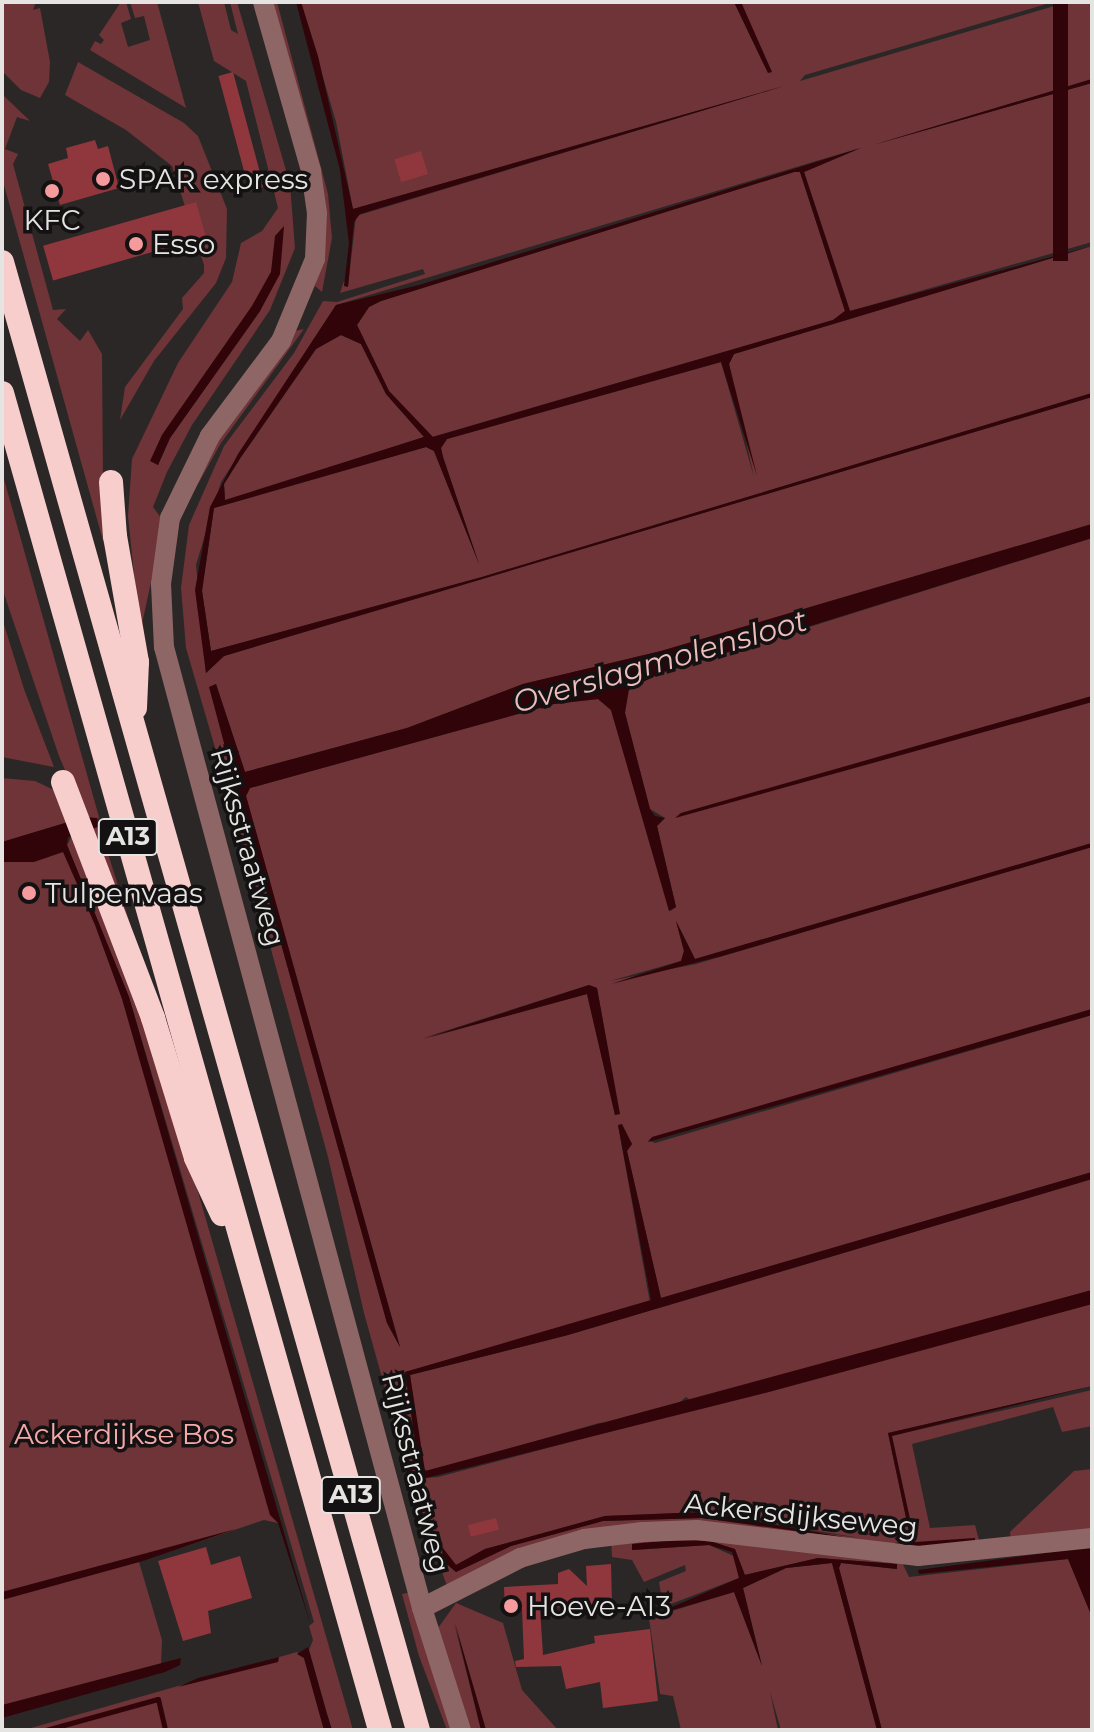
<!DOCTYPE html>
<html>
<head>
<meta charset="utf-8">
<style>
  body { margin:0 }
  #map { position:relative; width:1094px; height:1732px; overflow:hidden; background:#2c2727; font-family:Montserrat,sans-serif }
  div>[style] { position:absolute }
  .green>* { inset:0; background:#6e3437 }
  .water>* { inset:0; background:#300409; transform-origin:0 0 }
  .stream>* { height:5px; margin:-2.5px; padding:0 2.5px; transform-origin:2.5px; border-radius:2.5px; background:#300409 }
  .building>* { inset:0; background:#90373e; transform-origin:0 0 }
  .minor>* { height:20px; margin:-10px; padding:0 10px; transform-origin:10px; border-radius:10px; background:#8f6666 }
  .highway>* { height:24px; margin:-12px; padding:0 12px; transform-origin:12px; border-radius:12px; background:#f8cecd }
  .dots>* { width:22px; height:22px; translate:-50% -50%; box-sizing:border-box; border:4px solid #131111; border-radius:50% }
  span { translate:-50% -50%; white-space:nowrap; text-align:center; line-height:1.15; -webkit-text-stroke:7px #131111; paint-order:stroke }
  .shield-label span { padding:2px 6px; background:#131111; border:2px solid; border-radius:6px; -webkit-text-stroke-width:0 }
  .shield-label { font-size:26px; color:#e6e3e3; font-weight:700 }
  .poi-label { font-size:28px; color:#e6e3e3 }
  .left { translate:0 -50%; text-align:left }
  .street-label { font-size:28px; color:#e6e3e3 }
  .park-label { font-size:28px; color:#f5a9aa }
  .water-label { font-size:30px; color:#efbbbb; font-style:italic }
  .frame { position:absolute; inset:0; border:4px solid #e6e3e3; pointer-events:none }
</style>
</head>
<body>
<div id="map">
  <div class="green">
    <i style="clip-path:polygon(2px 2px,36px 2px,33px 10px,40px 8px,50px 62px,49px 82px,40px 98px,21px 90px,2px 71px)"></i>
    <i style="clip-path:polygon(121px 2px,126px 2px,131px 19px,121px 23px,128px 47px,150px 40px,144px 16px,135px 18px,130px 2px,157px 2px,186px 108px,90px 50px,95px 41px,101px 44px,104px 40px,99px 35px)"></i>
    <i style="clip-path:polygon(evenodd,198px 2px,224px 2px,231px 30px,238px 34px,230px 2px,237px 2px,290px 184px,295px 248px,270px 310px,192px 425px,167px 472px,153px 507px,164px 522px,140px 633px,128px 516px,132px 459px,178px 363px,232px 282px,241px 243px,262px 231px,278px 208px,246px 81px,214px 61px,198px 2px,284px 227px,260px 311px,170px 438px,158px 465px,151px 461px,162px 435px,252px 306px,271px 272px,284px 227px)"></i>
    <i style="clip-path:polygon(271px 2px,277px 2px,328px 194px,332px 238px,322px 292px,315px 286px,322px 261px)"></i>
    <i style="clip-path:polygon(301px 2px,734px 2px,768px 73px,741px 2px,1053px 2px,805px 75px,800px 81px,1068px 2px,1092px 2px,1092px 79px,873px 145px,1092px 83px,1092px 242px,850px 311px,804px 172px,860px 148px,336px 305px,221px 482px,196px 565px,206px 673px,224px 656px,1092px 397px,1092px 524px,661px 651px,523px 684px,407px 728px,245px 772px,216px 684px,210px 687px,231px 769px,225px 782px,186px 648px,181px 588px,189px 525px,224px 446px,294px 353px,323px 301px,337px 302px,425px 274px,423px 269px,340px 293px,344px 281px,348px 286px,356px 216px,784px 86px,353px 209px,336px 122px)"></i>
    <i style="clip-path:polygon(78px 62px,184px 123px,198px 136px,227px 209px,226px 258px,216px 283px,154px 361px,120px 420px,125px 387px,183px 309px,182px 298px,204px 273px,204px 265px,172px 166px,126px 130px,65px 95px)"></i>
    <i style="clip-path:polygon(2px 94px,30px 121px,17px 117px,5px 149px,18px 154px,13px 164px,53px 310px,66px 309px,57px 319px,80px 341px,88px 330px,102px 354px,103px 482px,112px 573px,2px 178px)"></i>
    <i style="clip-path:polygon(794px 172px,800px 172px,845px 311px,833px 320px,432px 437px,389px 391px,357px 325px,369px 307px,381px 301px)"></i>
    <i style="clip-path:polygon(1092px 246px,1092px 393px,482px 577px,211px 651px,202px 591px,214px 508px,426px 447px,434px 451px,479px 564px,443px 457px,441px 448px,447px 439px,721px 362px,754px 477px,729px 364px,734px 354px)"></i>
    <i style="clip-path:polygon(304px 329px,221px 443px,198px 484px,194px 482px,216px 440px,294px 331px)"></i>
    <i style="clip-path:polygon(341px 335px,361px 344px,386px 394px,424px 437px,225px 501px,224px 484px,241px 457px,316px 349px)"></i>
    <i style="clip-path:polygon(2px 472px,99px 817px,98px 819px,85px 817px,59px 756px,2px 588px)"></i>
    <i style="clip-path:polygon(evenodd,1092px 538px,1092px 696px,674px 816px,1092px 702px,1092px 843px,695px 959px,676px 921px,684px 951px,681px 961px,610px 981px,696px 964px,1092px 847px,1092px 1009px,648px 1140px,655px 1143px,1092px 1015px,1092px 1172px,661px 1298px,627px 1151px,632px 1144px,618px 1125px,650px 1303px,405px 1372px,419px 1467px,426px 1478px,438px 1477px,1092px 1304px,1092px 1386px,888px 1433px,911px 1541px,887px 1544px,923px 1548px,974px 1543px,975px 1539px,915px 1543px,891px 1436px,1092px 1390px,1092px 1426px,1062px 1432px,1053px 1407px,912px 1444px,930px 1528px,975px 1525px,980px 1544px,975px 1548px,906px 1551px,866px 1542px,832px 1545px,672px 1526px,555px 1542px,447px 1586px,416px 1500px,364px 1313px,328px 1157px,230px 800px,238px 798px,242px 804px,387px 1323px,400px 1347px,246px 796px,250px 788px,554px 704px,598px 699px,611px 710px,670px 911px,676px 907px,657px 826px,665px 818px,650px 809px,625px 713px,625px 695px,638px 681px,1092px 538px,589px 985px,597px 988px,619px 1114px,615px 1115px,587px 994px,423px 1038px,589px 985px,1092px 538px,703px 1512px,860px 1538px,702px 1518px,603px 1521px,511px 1546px,456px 1572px,443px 1561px,442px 1547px,456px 1565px,485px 1549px,605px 1516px,703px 1512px)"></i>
    <i style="clip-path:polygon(2px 618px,24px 689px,54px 767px,2px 757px)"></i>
    <i style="clip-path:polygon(2px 778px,35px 781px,54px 790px,75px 820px,2px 842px)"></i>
    <i style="clip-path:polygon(99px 825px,138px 949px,90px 829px)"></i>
    <i style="clip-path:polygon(73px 834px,158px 1053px,353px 1730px,332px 1730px,327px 1714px,309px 1650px,313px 1640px,309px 1626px,314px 1622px,129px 997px,67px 845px)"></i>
    <i style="clip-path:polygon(60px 843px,112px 958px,278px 1523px,264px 1520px,139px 1562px,162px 1640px,161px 1665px,2px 1713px,2px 854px)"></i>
    <i style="clip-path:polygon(1092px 1179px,1092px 1290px,693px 1402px,686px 1397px,673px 1408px,623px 1421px,599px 1423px,428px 1472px,423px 1467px,410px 1375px,568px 1335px)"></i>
    <i style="clip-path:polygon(1092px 1469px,1092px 1529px,1011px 1544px,1010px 1532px,1074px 1471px)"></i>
    <i style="clip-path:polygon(697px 1534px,900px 1558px,909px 1577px,1068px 1559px,1092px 1617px,1092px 1730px,882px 1730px,839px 1568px,841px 1563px,897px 1569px,897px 1564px,818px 1558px,744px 1575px,735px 1550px,710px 1541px,632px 1544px,633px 1550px,709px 1545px,736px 1557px,739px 1578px,663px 1607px,659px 1582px,686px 1571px,685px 1565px,644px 1582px,632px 1560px,612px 1557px,611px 1540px)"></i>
    <i style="clip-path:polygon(832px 1563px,877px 1730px,781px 1730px,770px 1692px,778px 1730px,681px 1730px,673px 1696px,660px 1694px,649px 1618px,734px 1592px,762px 1666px,743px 1588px,786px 1568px)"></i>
    <i style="clip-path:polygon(412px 1592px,454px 1730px,447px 1730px,419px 1656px,402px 1594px)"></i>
    <i style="clip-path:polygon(456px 1603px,503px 1623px,522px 1690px,558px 1730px,486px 1730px,454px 1623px,481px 1730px,469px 1730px,438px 1628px)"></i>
    <i style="clip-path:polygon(297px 1652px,304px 1658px,324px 1730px,24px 1730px)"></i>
  </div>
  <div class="water">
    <i style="clip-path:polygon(296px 2px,301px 2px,318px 56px,353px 209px,784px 86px,360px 214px,354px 222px,348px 287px,344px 286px,349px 243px,340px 170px)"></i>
    <i style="clip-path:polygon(734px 2px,741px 2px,772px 72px,768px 73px)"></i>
    <i style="left:1053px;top:2px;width:15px;height:259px"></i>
    <i style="clip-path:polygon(1092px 79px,1092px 83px,873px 145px,1029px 98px)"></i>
    <i style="clip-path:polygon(evenodd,861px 148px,804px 172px,850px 311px,1092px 246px,734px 354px,729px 364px,757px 476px,721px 362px,447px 439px,441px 448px,443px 457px,479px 564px,434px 451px,426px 447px,214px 508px,202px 591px,211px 651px,482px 577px,1092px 393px,1092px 397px,224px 656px,206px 673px,195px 590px,210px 507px,238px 454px,336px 305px,419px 285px,861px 148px,794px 172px,800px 172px,845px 311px,833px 320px,433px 437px,389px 391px,357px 325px,369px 307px,381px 301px,794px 172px,861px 148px,341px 335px,361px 344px,386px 394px,424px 437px,225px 500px,224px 484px,241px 457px,316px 349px,341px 335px)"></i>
    <i style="clip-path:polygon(284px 226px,280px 274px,260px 311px,170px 438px,158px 465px,150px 461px,162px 435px,252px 306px,271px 272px,275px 236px)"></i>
    <i style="clip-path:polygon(1092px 524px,1092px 538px,663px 672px,629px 689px,625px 713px,650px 809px,655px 816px,665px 818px,657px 826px,676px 907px,669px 911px,611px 710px,598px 699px,554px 704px,250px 788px,246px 796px,400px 1347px,387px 1323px,242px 804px,238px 798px,230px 800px,225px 782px,231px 769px,209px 687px,216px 684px,245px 772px,407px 728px,523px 684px,661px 651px)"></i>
    <i style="clip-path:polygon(1092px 696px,1092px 702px,675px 818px,681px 813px)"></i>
    <i style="clip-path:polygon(85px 817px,97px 818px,98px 827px,68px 837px,67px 845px,129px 997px,311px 1626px,278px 1523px,270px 1515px,122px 999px,95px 925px,63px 852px,34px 862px,2px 862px,2px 842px)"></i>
    <i style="clip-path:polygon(1092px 843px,1092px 847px,722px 956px,611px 984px,681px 961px,684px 951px,676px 921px,695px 959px)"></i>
    <i style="clip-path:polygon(589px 985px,597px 988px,620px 1114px,615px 1115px,587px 994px,423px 1039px)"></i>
    <i style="clip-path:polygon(1092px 1009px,1092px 1015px,648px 1142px,652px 1137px)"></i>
    <i style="clip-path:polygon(622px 1124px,632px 1144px,627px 1151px,661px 1298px,1092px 1172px,1092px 1179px,568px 1335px,410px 1375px,425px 1471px,1092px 1290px,1092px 1304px,769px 1392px,426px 1478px,419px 1467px,405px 1372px,651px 1300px,618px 1125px)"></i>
    <i style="clip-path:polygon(1092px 1386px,892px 1436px,915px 1542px,975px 1538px,975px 1543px,923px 1548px,887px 1544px,911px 1541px,888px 1433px)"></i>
    <i style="clip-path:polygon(703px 1512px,860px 1540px,702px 1518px,603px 1521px,511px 1546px,456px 1572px,443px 1561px,442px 1547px,456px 1565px,485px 1549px,605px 1516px)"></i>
    <i style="clip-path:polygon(236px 1529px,143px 1561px,2px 1600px,2px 1592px)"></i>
    <i style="clip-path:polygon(673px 1540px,710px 1541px,735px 1549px,745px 1575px,818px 1558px,897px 1564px,897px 1569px,841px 1563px,839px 1568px,882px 1730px,877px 1730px,832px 1563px,786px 1568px,743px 1588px,762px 1666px,734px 1592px,649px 1617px,739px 1578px,732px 1552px,709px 1545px,632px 1550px,632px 1544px)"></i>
    <i style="clip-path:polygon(1092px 1547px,1092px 1617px,1068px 1559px,919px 1574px,918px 1570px)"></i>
    <i style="clip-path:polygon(455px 1623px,486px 1730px,481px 1730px)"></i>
    <i style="clip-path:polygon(308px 1647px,327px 1714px,332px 1730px,324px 1730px,304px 1658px,297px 1654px)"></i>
    <i style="clip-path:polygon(279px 1657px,278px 1662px,178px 1687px,198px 1678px)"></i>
    <i style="clip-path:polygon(181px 1658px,180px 1665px,165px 1672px,2px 1718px,2px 1705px)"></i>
  </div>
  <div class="stream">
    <i style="left:46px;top:1730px;width:116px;rotate:-15.5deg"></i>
    <i style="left:158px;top:1699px;width:32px;rotate:77deg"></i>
  </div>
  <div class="building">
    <i style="left:233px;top:72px;width:119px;height:15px;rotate:75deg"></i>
    <i style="clip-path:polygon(95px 140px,98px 149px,108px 146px,119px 188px,60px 205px,48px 164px,68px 158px,66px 148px)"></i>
    <i style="left:421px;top:151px;width:24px;height:28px;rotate:73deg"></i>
    <i style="left:196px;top:202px;width:36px;height:159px;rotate:74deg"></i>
    <i style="left:496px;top:1518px;width:12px;height:29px;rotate:76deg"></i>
    <i style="clip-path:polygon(206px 1547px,211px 1565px,240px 1556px,252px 1598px,208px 1611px,211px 1633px,183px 1641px,158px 1561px)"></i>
    <i style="clip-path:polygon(611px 1564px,612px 1605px,540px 1608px,543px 1655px,595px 1643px,594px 1636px,650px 1629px,658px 1701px,603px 1708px,600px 1682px,566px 1689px,561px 1666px,516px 1667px,515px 1661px,524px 1659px,522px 1609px,505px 1610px,504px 1587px,558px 1584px,558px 1573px,569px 1569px,587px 1586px,586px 1566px)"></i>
  </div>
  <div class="minor">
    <i style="left:263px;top:2px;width:176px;rotate:74.1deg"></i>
    <i style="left:311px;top:171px;width:42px;rotate:81.9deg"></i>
    <i style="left:317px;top:213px;width:46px;rotate:92.5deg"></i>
    <i style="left:315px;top:259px;width:89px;rotate:112.5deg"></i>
    <i style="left:281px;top:341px;width:119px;rotate:126.8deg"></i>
    <i style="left:210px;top:436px;width:91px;rotate:116deg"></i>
    <i style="left:170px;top:518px;width:67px;rotate:97.8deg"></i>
    <i style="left:161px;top:584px;width:63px;rotate:87.3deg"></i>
    <i style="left:164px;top:647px;width:995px;rotate:74.97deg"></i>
    <i style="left:422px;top:1608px;width:128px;rotate:72.3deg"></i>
    <i style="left:422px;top:1608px;width:110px;rotate:-27deg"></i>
    <i style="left:520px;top:1558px;width:67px;rotate:-16.5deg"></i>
    <i style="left:584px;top:1539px;width:59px;rotate:-6.8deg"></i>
    <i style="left:643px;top:1532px;width:54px;rotate:-2.1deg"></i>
    <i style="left:697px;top:1530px;width:223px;rotate:6.7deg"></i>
    <i style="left:918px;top:1556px;width:175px;rotate:-5.9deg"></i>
  </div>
  <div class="highway">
    <i style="left:2px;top:262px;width:1526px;rotate:74.18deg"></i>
    <i style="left:2px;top:393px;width:1389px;rotate:74.21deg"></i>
    <i style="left:111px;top:482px;width:54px;rotate:85.8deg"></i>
    <i style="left:115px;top:536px;width:128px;rotate:80.1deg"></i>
    <i style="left:137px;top:662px;width:46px;rotate:92.5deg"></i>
    <i style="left:63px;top:782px;width:253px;rotate:69.1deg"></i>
    <i style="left:153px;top:1018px;width:146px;rotate:72.9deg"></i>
    <i style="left:196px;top:1158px;width:62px;rotate:65.1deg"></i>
  </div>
  <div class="dots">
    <i style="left:103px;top:179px;background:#f59b9d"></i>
    <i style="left:52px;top:191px;background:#f59b9d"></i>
    <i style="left:136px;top:244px;background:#f59b9d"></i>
    <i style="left:29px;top:893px;background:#f59b9d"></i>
    <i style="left:511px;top:1606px;background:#f59b9d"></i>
  </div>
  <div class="shield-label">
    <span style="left:128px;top:837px">A13</span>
    <span style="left:351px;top:1495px">A13</span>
  </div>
  <div class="poi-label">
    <span class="left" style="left:119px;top:179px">SPAR express</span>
    <span style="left:52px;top:220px">KFC</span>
    <span class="left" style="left:152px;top:244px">Esso</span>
    <span class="left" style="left:45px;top:893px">Tulpenvaas</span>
    <span class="left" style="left:527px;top:1606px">Hoeve-A13</span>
  </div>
  <div class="street-label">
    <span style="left:248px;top:847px;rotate:74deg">Rijksstraatweg</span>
    <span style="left:416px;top:1473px;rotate:76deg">Rijksstraatweg</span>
    <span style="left:801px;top:1515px;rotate:6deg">Ackersdijkseweg</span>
  </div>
  <div class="park-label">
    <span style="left:124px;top:1434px">Ackerdijkse Bos</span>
  </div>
  <div class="water-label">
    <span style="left:660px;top:662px;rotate:-16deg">Overslagmolensloot</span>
  </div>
  <div class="frame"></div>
</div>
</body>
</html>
